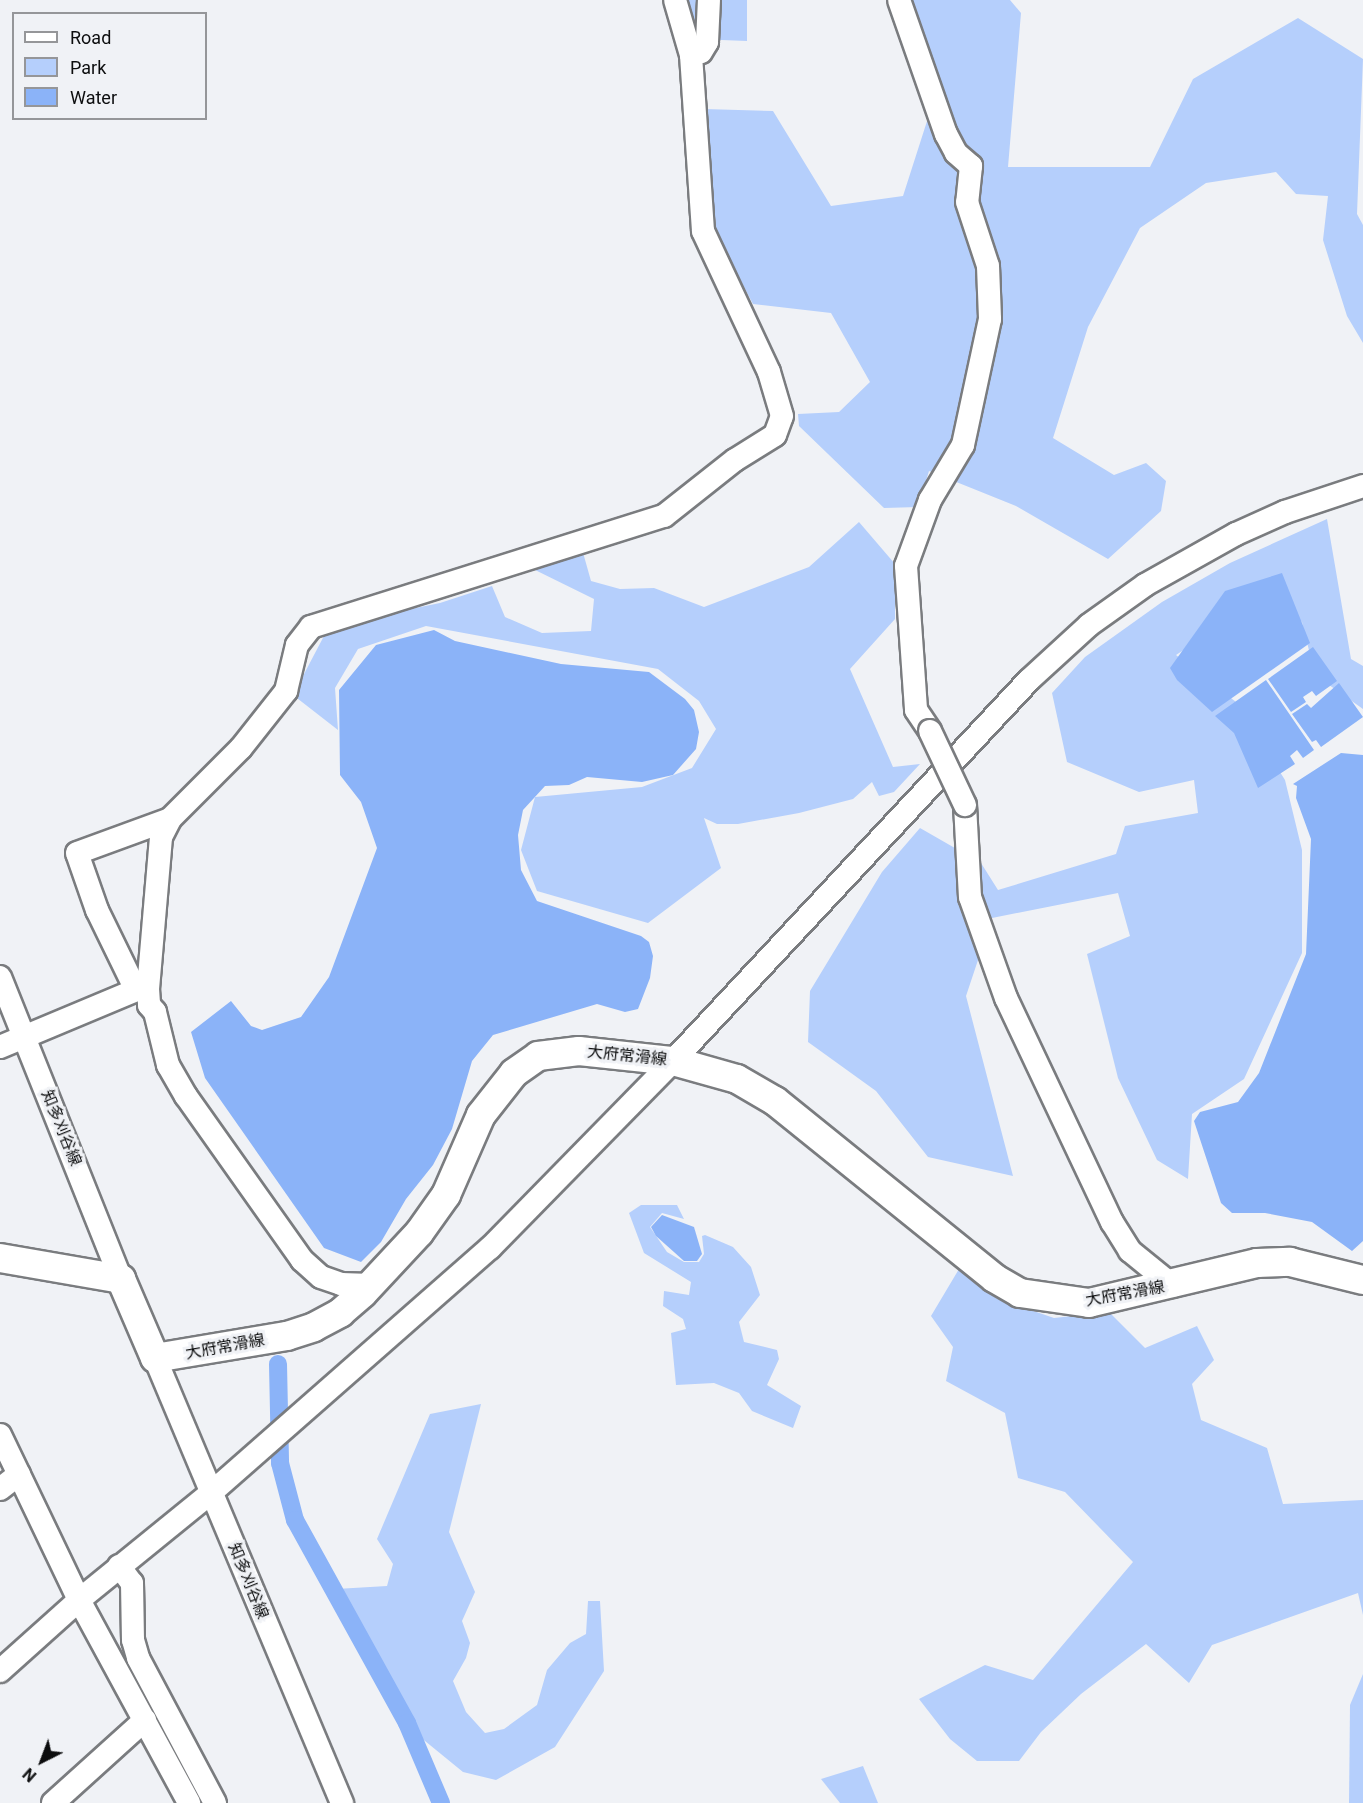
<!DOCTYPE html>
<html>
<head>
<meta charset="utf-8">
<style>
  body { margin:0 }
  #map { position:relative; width:1363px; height:1803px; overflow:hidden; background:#f0f2f6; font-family:Roboto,"Noto Sans JP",sans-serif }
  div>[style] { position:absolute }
  .green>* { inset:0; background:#b5cffc }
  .water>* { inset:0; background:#8bb3f8 }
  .canal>* { height:18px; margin:-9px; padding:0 9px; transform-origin:9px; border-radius:9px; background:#8bb3f8 }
  .roads { filter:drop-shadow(2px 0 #7a7c7f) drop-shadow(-2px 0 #7a7c7f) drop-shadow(0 2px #7a7c7f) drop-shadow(0 -2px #7a7c7f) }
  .minor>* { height:22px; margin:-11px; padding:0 11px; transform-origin:11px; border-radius:11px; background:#fff }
  .major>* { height:28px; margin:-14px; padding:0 14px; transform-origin:14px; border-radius:14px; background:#fff }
  .bridges { filter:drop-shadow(2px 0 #7a7c7f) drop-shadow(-2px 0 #7a7c7f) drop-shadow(0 2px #7a7c7f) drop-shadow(0 -2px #7a7c7f) }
  .minor-bridge>* { height:22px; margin:-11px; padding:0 11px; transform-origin:11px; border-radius:11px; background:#fff }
  span { translate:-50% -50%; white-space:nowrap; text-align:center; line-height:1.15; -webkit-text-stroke:6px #f0f2f6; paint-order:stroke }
  .street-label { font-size:16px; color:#0c0d0e }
  .legend { position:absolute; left:12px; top:12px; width:195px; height:108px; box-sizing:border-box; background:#f0f2f6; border:2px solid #959699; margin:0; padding:8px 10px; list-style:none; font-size:18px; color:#0c0d0e }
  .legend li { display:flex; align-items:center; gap:12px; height:30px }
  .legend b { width:30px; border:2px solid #959699 }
  .north { position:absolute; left:12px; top:1731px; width:60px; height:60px; -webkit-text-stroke:4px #f0f2f6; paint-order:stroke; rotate:222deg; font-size:16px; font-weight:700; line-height:24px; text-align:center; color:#0c0d0e }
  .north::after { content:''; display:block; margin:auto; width:21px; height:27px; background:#0c0d0e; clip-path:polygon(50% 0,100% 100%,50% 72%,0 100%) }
</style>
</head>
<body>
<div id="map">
  <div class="green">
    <i style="clip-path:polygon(684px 0,747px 0,747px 41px,696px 39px)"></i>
    <i style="clip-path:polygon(903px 0,1010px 0,1021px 13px,1008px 167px,1150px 167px,1193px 79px,1298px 18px,1363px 59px,1357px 214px,1363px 225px,1363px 343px,1347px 316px,1323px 240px,1328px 196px,1296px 194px,1276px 172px,1206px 183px,1140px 228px,1088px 327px,1053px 438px,1114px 475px,1146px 463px,1166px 481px,1161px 511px,1108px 559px,1016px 506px,929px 471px,918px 507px,884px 508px,799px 426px,798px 414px,839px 412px,870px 382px,831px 313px,753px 304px,717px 236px,704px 109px,773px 111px,831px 206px,903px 196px,937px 90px)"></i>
    <i style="clip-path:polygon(1327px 519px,1351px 659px,1363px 666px,1363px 709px,1315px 675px,1302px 622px,1267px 595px,1176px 655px,1236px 702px,1285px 780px,1302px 850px,1302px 953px,1244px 1079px,1192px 1114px,1188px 1179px,1157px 1160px,1118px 1078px,1087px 954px,1130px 936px,1118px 893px,992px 918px,966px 996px,1013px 1176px,928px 1157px,876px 1091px,808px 1042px,810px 991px,882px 872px,920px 828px,981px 863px,998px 890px,1116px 854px,1125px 826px,1198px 813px,1194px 780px,1139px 792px,1067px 762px,1052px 693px,1085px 657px,1162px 602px,1230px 563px)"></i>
    <i style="clip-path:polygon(859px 522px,895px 564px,895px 619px,850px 669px,893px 767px,920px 764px,894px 792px,879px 796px,872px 782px,853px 799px,799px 813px,738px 824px,717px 824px,704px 818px,721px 868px,648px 923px,537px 891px,521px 850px,535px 797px,642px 787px,692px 768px,716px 729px,699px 701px,658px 669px,426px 626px,358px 649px,335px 688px,338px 730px,293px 695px,325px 634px,367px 618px,440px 603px,492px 586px,505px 617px,542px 633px,591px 631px,594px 599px,529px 567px,582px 549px,591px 581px,620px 589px,654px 588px,704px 607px,809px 567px)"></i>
    <i style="clip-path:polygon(641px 1205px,677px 1205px,684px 1219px,662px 1213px,650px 1227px,667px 1252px,684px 1262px,699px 1262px,704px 1254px,702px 1236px,705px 1235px,733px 1247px,751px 1267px,760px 1295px,739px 1322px,744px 1342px,777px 1350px,779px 1359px,767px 1385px,801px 1406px,793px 1428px,752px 1411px,739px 1393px,714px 1383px,676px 1385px,671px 1333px,686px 1329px,683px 1319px,663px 1306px,664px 1291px,689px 1295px,691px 1282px,644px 1253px,629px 1213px)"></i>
    <i style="clip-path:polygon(959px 1269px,996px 1298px,1054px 1318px,1109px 1312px,1145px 1348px,1197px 1326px,1214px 1360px,1192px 1384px,1201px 1420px,1267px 1448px,1283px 1504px,1363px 1500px,1363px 1615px,1358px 1593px,1212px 1645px,1189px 1683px,1146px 1644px,1081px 1694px,1041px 1732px,1019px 1761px,977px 1761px,950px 1739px,919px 1699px,985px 1665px,1033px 1680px,1133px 1562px,1065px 1492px,1018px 1478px,1005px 1413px,946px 1381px,953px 1347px,931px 1316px)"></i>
    <i style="clip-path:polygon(481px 1404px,449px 1532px,475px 1592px,462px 1621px,470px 1643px,466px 1658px,453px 1681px,466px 1712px,485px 1733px,504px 1729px,537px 1705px,547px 1670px,570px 1643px,586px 1634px,588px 1601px,600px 1601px,604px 1671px,555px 1747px,496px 1780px,463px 1772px,414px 1732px,336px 1589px,387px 1586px,393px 1564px,377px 1539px,430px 1414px)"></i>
    <i style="clip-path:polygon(1363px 1674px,1363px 1803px,1349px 1803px,1350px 1705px)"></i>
    <i style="clip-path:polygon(863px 1766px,878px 1803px,840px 1803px,821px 1779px)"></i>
  </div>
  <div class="water">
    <i style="clip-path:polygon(1282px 573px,1310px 643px,1212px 712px,1177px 680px,1170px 668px,1225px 591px)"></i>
    <i style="clip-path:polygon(434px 630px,455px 641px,561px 664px,649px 672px,685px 699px,694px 710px,699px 732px,696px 749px,673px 775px,642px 782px,587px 777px,569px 785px,545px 786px,523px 810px,518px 835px,521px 870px,537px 901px,641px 936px,649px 942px,653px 956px,650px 978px,638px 1009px,625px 1012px,597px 1004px,493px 1035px,472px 1061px,452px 1129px,433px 1165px,406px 1199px,381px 1242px,361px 1262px,324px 1248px,205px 1078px,191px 1032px,231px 1001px,251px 1026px,262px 1030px,301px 1017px,329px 977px,377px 848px,361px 802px,340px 775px,339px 690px,376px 645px)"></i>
    <i style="clip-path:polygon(1313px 647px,1337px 681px,1316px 696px,1312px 691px,1303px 697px,1306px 702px,1291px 712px,1268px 679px)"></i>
    <i style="clip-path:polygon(1266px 680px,1314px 750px,1303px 758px,1297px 750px,1290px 756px,1295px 764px,1258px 788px,1234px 733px,1215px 716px)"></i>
    <i style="clip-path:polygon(1339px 683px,1363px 717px,1321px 747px,1316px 740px,1312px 742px,1292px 714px,1307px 704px,1311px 708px)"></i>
    <i style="clip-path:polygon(1341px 753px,1363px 755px,1363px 1241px,1352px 1251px,1312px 1222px,1265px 1213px,1232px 1213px,1221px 1203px,1194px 1121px,1200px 1112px,1238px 1102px,1259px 1073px,1306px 954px,1311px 839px,1296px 798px,1297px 786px,1293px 784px)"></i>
    <i style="clip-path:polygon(662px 1215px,694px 1227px,702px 1254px,697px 1261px,684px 1261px,656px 1236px,651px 1227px)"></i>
  </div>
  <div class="canal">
    <i style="left:278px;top:1364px;width:99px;rotate:88.8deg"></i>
    <i style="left:280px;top:1463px;width:59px;rotate:75.3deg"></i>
    <i style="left:295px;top:1520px;width:232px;rotate:61.1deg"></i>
    <i style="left:407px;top:1723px;width:87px;rotate:67deg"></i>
  </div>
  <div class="roads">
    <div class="minor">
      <i style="left:899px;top:0;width:142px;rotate:70.7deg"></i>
      <i style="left:946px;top:134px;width:21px;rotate:62deg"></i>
      <i style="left:956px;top:153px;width:20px;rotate:41deg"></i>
      <i style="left:971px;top:166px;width:36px;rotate:96deg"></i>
      <i style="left:967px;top:202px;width:67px;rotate:71.8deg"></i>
      <i style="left:988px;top:266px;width:53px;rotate:87.8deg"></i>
      <i style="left:990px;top:319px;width:129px;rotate:102.1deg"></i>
      <i style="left:963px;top:445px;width:64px;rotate:121deg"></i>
      <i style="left:930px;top:500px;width:70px;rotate:110deg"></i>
      <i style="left:906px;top:566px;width:144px;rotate:86deg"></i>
      <i style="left:916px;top:710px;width:25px;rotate:56deg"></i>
      <i style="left:691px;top:55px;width:10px;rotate:-17deg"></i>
      <i style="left:701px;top:52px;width:12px;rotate:-59deg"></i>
      <i style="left:707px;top:42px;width:42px;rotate:-87.3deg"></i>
      <i style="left:965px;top:805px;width:92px;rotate:86.9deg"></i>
      <i style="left:970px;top:897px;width:107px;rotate:70.4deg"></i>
      <i style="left:1006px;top:998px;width:248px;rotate:64.7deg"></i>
      <i style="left:1112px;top:1222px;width:34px;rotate:58deg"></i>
      <i style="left:1130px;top:1251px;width:55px;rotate:39.1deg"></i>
      <i style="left:0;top:977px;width:325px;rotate:68.2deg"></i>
      <i style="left:148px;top:989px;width:16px;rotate:86deg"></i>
      <i style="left:149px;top:1005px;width:9px;rotate:49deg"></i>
      <i style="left:155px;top:1012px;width:55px;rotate:76.2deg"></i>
      <i style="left:168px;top:1065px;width:36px;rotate:60deg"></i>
      <i style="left:186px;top:1096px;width:201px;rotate:54.7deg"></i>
      <i style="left:302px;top:1260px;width:25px;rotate:42deg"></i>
      <i style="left:321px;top:1277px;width:21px;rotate:19deg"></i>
      <i style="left:341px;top:1284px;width:30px;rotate:2deg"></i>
      <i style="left:136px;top:990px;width:12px;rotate:-5deg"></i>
      <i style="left:148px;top:989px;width:153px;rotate:-85.1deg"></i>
      <i style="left:161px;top:837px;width:20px;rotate:-63deg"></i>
      <i style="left:0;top:1047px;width:147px;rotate:-22.7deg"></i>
      <i style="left:136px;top:990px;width:89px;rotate:-116deg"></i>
      <i style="left:97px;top:910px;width:60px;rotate:-109.3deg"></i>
      <i style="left:77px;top:853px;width:99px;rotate:-20.1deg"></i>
      <i style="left:170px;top:819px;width:100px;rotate:-45deg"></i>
      <i style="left:241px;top:748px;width:73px;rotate:-51.7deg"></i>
      <i style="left:286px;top:691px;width:47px;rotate:-76.6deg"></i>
      <i style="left:297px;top:645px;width:23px;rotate:-52deg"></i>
      <i style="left:311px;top:627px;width:370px;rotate:-17.5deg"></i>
      <i style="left:664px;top:516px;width:90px;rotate:-38.3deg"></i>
      <i style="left:735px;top:460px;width:47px;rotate:-32deg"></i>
      <i style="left:775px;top:435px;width:20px;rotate:-70deg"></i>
      <i style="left:782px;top:416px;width:46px;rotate:-106.5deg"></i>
      <i style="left:769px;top:372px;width:156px;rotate:-115.1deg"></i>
      <i style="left:703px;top:231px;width:176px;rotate:-93.9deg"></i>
      <i style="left:691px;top:55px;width:57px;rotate:-106.2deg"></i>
      <i style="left:155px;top:1358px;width:483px;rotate:67.2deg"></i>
      <i style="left:0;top:1435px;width:183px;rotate:64.4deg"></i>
      <i style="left:79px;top:1600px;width:231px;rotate:61.5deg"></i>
      <i style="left:0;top:1489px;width:24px;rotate:-38deg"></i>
      <i style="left:119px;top:1566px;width:21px;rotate:53deg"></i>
      <i style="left:132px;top:1583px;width:57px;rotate:89deg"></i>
      <i style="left:133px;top:1640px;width:19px;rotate:74deg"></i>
      <i style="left:138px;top:1658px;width:164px;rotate:62deg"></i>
      <i style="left:0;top:1671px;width:106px;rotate:-41.9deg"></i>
      <i style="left:79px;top:1600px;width:171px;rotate:-39.1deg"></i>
      <i style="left:212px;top:1492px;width:370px;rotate:-41.3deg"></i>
      <i style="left:490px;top:1248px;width:262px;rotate:-45.6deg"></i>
      <i style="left:673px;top:1061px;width:521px;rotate:-46.94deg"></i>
      <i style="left:1029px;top:680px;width:81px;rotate:-42.5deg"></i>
      <i style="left:1089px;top:625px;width:69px;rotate:-35.5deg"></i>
      <i style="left:1145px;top:585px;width:104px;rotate:-29.3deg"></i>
      <i style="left:1236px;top:534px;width:54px;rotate:-24.2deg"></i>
      <i style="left:1285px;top:512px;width:82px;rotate:-18.4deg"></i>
      <i style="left:53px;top:1803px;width:124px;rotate:-42.1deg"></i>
    </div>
    <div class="major">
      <i style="left:0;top:1258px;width:123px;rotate:9.8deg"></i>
      <i style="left:121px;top:1279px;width:86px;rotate:66.7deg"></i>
      <i style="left:155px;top:1358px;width:134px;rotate:-9.5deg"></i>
      <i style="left:287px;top:1336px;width:28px;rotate:-18deg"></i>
      <i style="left:314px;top:1327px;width:30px;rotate:-28deg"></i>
      <i style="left:340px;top:1313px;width:30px;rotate:-41deg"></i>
      <i style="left:363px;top:1293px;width:82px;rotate:-47deg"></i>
      <i style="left:419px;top:1233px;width:47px;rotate:-54.6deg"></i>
      <i style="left:446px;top:1195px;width:87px;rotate:-66.4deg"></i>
      <i style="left:481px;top:1115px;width:53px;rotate:-51.8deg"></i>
      <i style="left:514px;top:1073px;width:29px;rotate:-35deg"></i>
      <i style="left:538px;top:1056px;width:41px;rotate:-7deg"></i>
      <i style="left:579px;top:1051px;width:95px;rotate:6.1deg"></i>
      <i style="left:673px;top:1061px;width:66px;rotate:15.7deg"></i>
      <i style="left:737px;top:1079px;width:44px;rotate:30.1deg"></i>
      <i style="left:775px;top:1101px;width:282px;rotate:38.9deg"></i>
      <i style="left:994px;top:1278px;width:30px;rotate:30deg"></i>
      <i style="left:1020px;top:1293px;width:70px;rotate:8.2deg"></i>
      <i style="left:1089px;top:1303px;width:173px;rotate:-13.4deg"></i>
      <i style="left:1257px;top:1263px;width:33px;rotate:-2deg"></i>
      <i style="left:1290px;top:1262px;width:75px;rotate:13.9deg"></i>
    </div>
  </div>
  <div class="bridges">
    <div class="minor-bridge">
      <i style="left:930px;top:731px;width:82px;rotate:64.7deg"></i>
    </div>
  </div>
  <div class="street-label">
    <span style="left:627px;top:1056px;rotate:6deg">大府常滑線</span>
    <span style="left:61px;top:1128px;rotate:68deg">知多刈谷線</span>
    <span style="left:1125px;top:1294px;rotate:-10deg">大府常滑線</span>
    <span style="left:225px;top:1347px;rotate:-10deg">大府常滑線</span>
    <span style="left:248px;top:1581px;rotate:68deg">知多刈谷線</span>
  </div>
  <ul class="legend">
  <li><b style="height:8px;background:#fff"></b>Road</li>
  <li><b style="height:16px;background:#b5cffc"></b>Park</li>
  <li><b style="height:16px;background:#8bb3f8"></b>Water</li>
  </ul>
  <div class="north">N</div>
</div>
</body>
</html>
